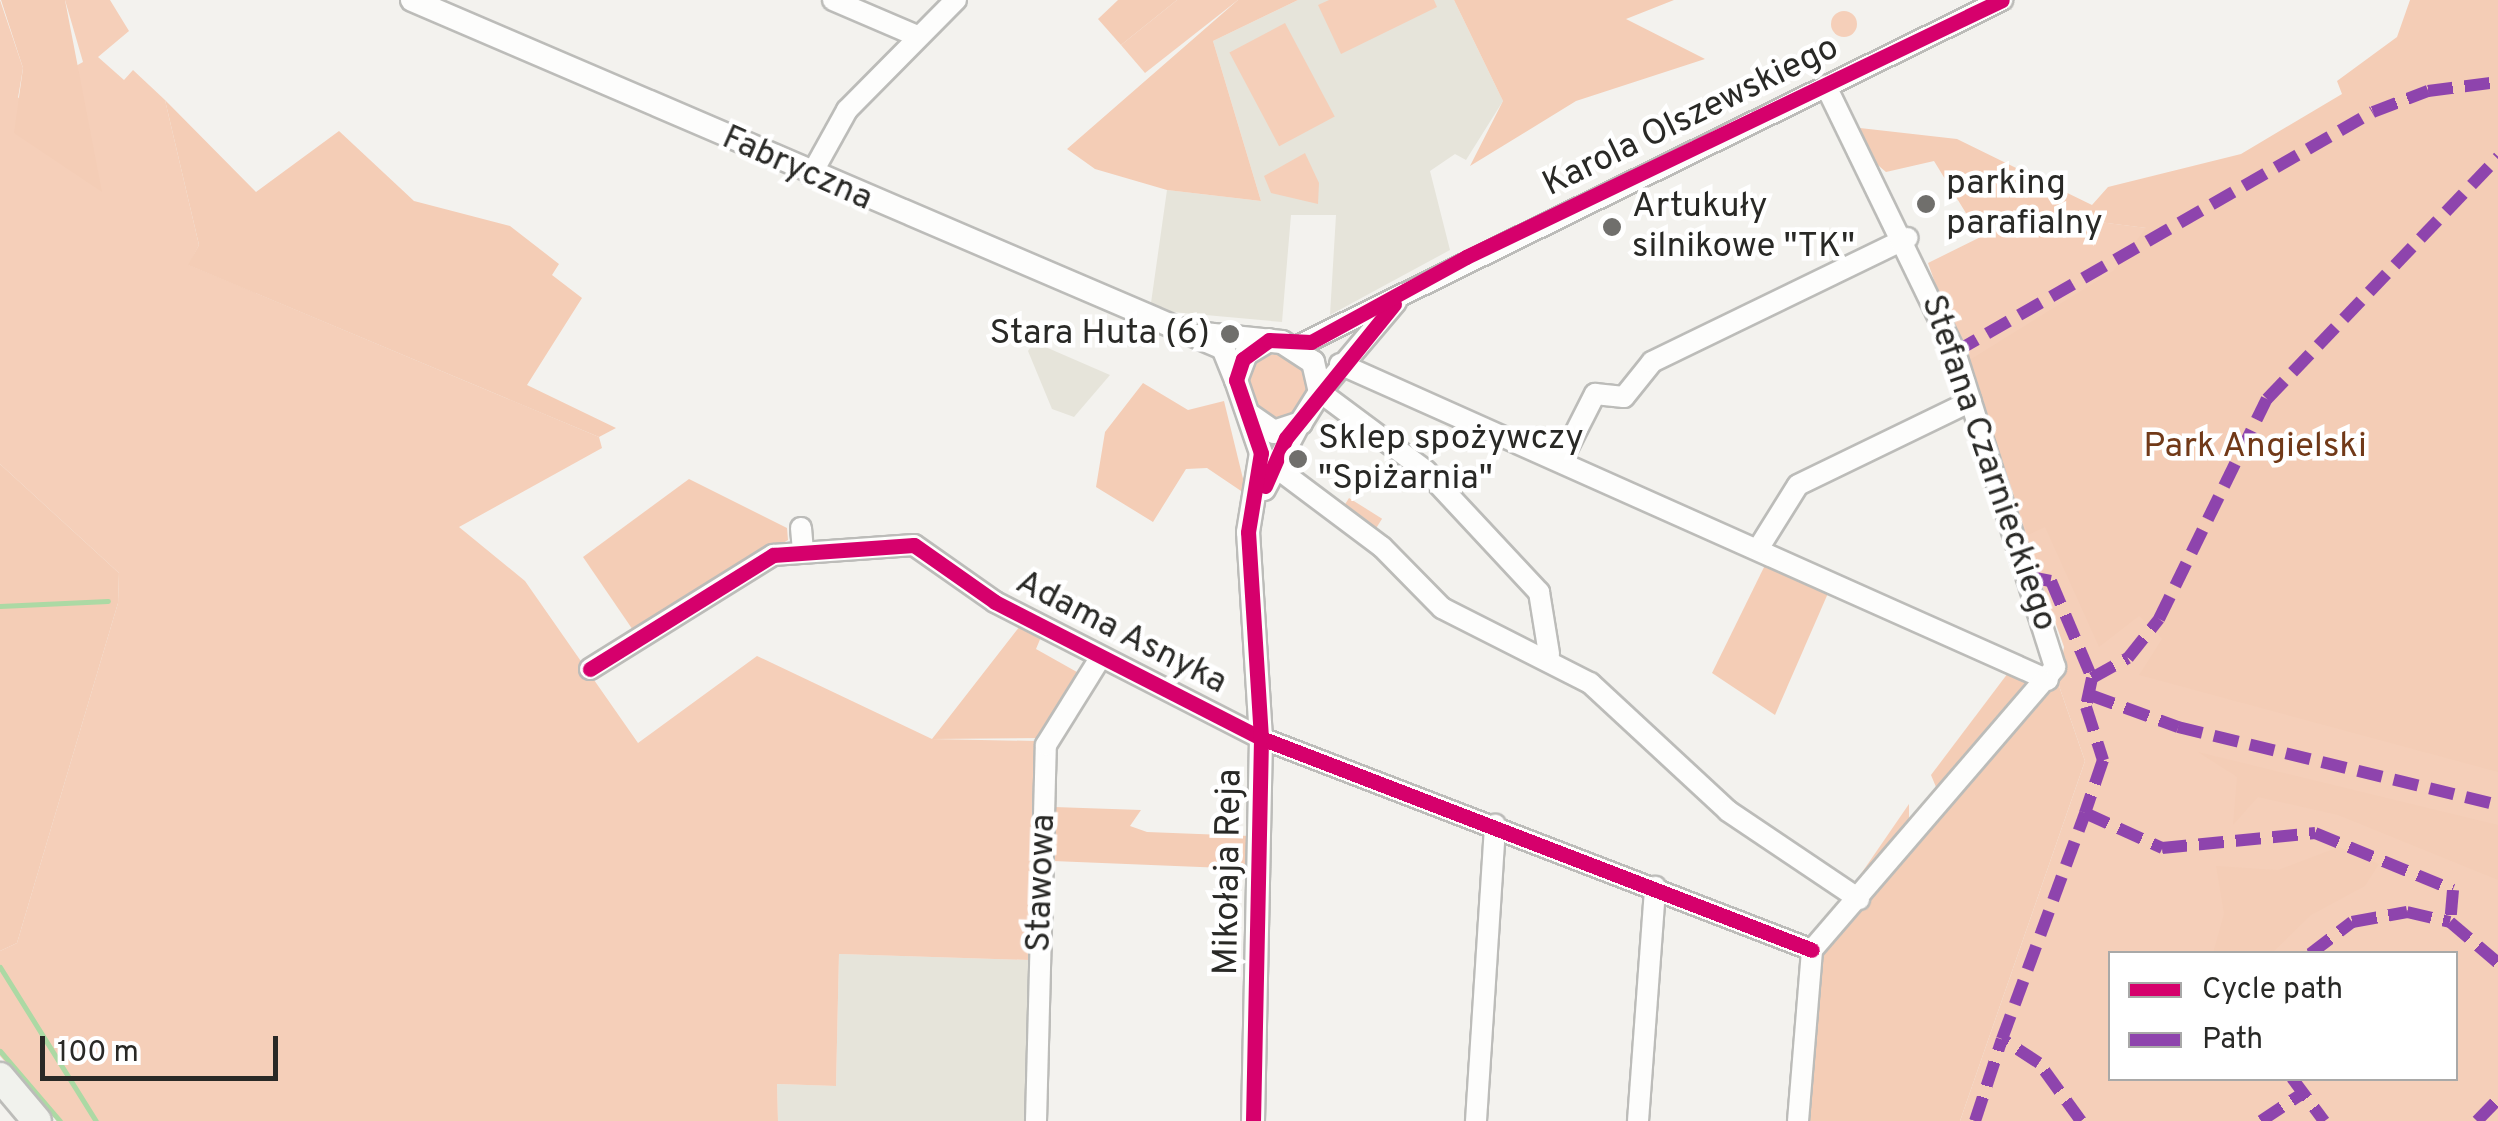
<!DOCTYPE html>
<html>
<head>
<meta charset="utf-8">
<style>
  body { margin:0 }
  #map { position:relative; width:2498px; height:1121px; overflow:hidden; background:#f3f2ee; font-family:Overpass,sans-serif }
  div>[style] { position:absolute }
  .built>* { inset:0; background:#e6e4da }
  .green>* { inset:0; background:#f5cfb9; transform-origin:0 0 }
  .round { border-radius:50% }
  .forest>* { inset:0; background:#f4cdb6 }
  .stream>* { height:5px; margin:-2.5px; padding:0 2.5px; transform-origin:2.5px; border-radius:2.5px; background:#acd9a4 }
  .roads { filter:drop-shadow(2px 0 #bcbcb9) drop-shadow(-2px 0 #bcbcb9) drop-shadow(0 2px #bcbcb9) drop-shadow(0 -2px #bcbcb9) }
  .minor>* { height:20px; margin:-10px; padding:0 10px; transform-origin:10px; border-radius:10px; background:#fdfdfc }
  .tertiary>* { height:22px; margin:-11px; padding:0 11px; transform-origin:11px; border-radius:11px; background:#fdfdfc }
  .secondary>* { height:28px; margin:-14px; padding:0 14px; transform-origin:14px; border-radius:14px; background:#f1f2ed }
  .quiet>* { height:12px; margin-top:-6px; transform-origin:0; background:repeating-linear-gradient(90deg,#8e44ad 0 25px,transparent 0 37px) }
  .cycleway>* { height:15px; margin:-7.5px; padding:0 7.5px; transform-origin:7.5px; border-radius:7.5px; background:#d6006c }
  .dots>* { width:28px; height:28px; translate:-50% -50%; box-sizing:border-box; border:5px solid #fff; border-radius:50% }
  span { translate:-50% -50%; white-space:nowrap; text-align:center; line-height:1.15; -webkit-text-stroke:9px #fff; paint-order:stroke }
  .street-label { font-size:35px; color:#292926 }
  .poi-label { font-size:35px; color:#292926 }
  .left { translate:0 -50%; text-align:left }
  .right { translate:-100% -50%; text-align:right }
  .park-label { font-size:35px; color:#713918 }
  .legend { position:absolute; left:2108px; top:951px; width:350px; height:130px; box-sizing:border-box; background:#fff; border:2px solid #a9a9a8; margin:0; padding:12px 18px; list-style:none; font-size:30px; color:#292926 }
  .legend li { display:flex; align-items:center; gap:20px; height:50px }
  .legend b { width:50px; border:2px solid #a9a9a8 }
  .scale { position:absolute; left:40px; top:1036px; width:238px; height:45px; box-sizing:border-box; border:5px solid #292926; border-top:0; padding-left:12px; font-size:30px; line-height:35px; white-space:nowrap; color:#292926; -webkit-text-stroke:8px #fff; paint-order:stroke }
</style>
</head>
<body>
<div id="map">
  <div class="built">
    <i style="clip-path:polygon(1298px 0,1454px 0,1503px 101px,1466px 160px,1455px 154px,1430px 171px,1450px 250px,1330px 315px,1336px 215px,1291px 215px,1282px 322px,1150px 310px,1167px 190px,1261px 201px,1213px 41px)"></i>
    <i style="clip-path:polygon(1034px 342px,1110px 375px,1074px 417px,1052px 409px,1028px 351px)"></i>
    <i style="clip-path:polygon(839px 954px,1029px 960px,1026px 1121px,778px 1121px,777px 1084px,836px 1086px)"></i>
  </div>
  <div class="green">
    <i style="clip-path:polygon(0 0,23px 68px,18px 98px,83px 62px,65px 0,110px 0,129px 31px,98px 57px,124px 80px,133px 70px,165px 100px,199px 245px,189px 265px,599px 437px,602px 448px,459px 527px,525px 581px,638px 743px,757px 656px,932px 739px,1036px 741px,1029px 960px,839px 954px,836px 1086px,777px 1084px,778px 1121px,57px 1121px,0 1056px,0 951px,17px 943px,118px 603px,119px 573px,0 464px)"></i>
    <i style="clip-path:polygon(1177px 0,1238px 0,1145px 73px,1121px 45px)"></i>
    <i style="clip-path:polygon(1329px 0,1434px 0,1437px 7px,1341px 54px,1318px 5px)"></i>
    <i class="round" style="left:1831px;top:11px;width:26px;height:26px"></i>
    <i style="left:1285px;top:23px;width:106px;height:63px;rotate:62deg"></i>
    <i style="clip-path:polygon(evenodd,2498px 68px,2498px 1121px,1960px 1121px,2085px 761px,2058px 683px,2064px 647px,1928px 263px,2029px 213px,2147px 228px,2498px 68px,2110px 954px,2456px 954px,2456px 1078px,2110px 1078px,2110px 954px)"></i>
    <i style="clip-path:polygon(1305px 153px,1319px 183px,1318px 204px,1271px 193px,1264px 176px)"></i>
    <i class="round" style="left:1246px;top:354px;width:64px;height:64px"></i>
    <i style="left:1349px;top:498px;width:39px;height:14px;rotate:32deg"></i>
    <i style="clip-path:polygon(1909px 804px,1909px 831px,1862px 889px,1854px 884px)"></i>
  </div>
  <div class="forest">
    <i style="clip-path:polygon(1px 0,65px 0,102px 192px,14px 133px,23px 68px)"></i>
    <i style="clip-path:polygon(1118px 0,1177px 0,1121px 45px,1098px 19px)"></i>
    <i style="clip-path:polygon(1238px 0,1298px 0,1213px 41px,1261px 201px,1167px 190px,1095px 169px,1067px 149px)"></i>
    <i style="clip-path:polygon(1454px 0,1674px 0,1626px 19px,1705px 59px,1576px 101px,1470px 166px,1503px 101px)"></i>
    <i style="clip-path:polygon(2410px 0,2498px 0,2498px 772px,2139px 675px,2162px 639px,2139px 616px,2099px 647px,2045px 527px,2028px 535px,1968px 361px,2113px 271px,2146px 228px,2029px 213px,1980px 236px,1934px 161px,1886px 172px,1860px 150px,1851px 127px,1957px 139px,2092px 205px,2108px 187px,2241px 154px,2342px 94px,2337px 81px,2397px 37px)"></i>
    <i style="clip-path:polygon(165px 100px,256px 192px,339px 131px,414px 201px,510px 226px,559px 264px,552px 275px,582px 298px,527px 385px,616px 428px,599px 437px,188px 265px,199px 245px)"></i>
    <i style="clip-path:polygon(1143px 383px,1188px 410px,1224px 401px,1247px 495px,1207px 468px,1186px 469px,1153px 522px,1096px 487px,1105px 432px)"></i>
    <i style="clip-path:polygon(0 464px,119px 573px,118px 603px,17px 943px,0 951px)"></i>
    <i style="clip-path:polygon(689px 479px,787px 528px,788px 540px,635px 633px,583px 557px)"></i>
    <i style="clip-path:polygon(1769px 557px,1829px 591px,1775px 715px,1712px 673px)"></i>
    <i style="clip-path:polygon(1020px 626px,1041px 637px,1036px 649px,1084px 676px,1045px 738px,932px 739px)"></i>
    <i style="clip-path:polygon(2008px 673px,2031px 686px,1949px 786px,1936px 787px,1931px 775px)"></i>
    <i style="clip-path:polygon(2058px 683px,2085px 761px,1960px 1121px,1806px 1121px,1819px 958px)"></i>
    <i style="clip-path:polygon(2198px 752px,2498px 825px,2498px 880px,2338px 815px,2258px 797px,2233px 825px,2237px 777px)"></i>
    <i style="clip-path:polygon(1054px 807px,1141px 810px,1130px 826px,1147px 832px,1250px 836px,1249px 869px,1053px 861px)"></i>
    <i style="clip-path:polygon(2339px 847px,2379px 864px,2365px 886px,2311px 915px,2272px 953px,2213px 953px,2224px 914px,2216px 866px,2278px 870px)"></i>
  </div>
  <div class="stream">
    <i style="left:0;top:606px;width:108px;rotate:-2.7deg"></i>
    <i style="left:0;top:967px;width:181px;rotate:58.1deg"></i>
    <i style="left:0;top:1051px;width:92px;rotate:49.4deg"></i>
  </div>
  <div class="roads">
    <div class="minor">
      <i style="left:833px;top:0;width:91px;rotate:23.2deg"></i>
      <i style="left:811px;top:175px;width:74px;rotate:-61deg"></i>
      <i style="left:847px;top:110px;width:155px;rotate:-45.3deg"></i>
      <i style="left:1396px;top:302px;width:118px;rotate:130.2deg"></i>
      <i style="left:1320px;top:392px;width:132px;rotate:36.7deg"></i>
      <i style="left:1426px;top:471px;width:166px;rotate:47deg"></i>
      <i style="left:1539px;top:592px;width:63px;rotate:80.8deg"></i>
      <i style="left:1296px;top:347px;width:787px;rotate:-26.17deg"></i>
      <i style="left:1340px;top:364px;width:775px;rotate:24.05deg"></i>
      <i style="left:1562px;top:459px;width:73px;rotate:-63.1deg"></i>
      <i style="left:1595px;top:394px;width:29px;rotate:6deg"></i>
      <i style="left:1624px;top:397px;width:45px;rotate:-51.3deg"></i>
      <i style="left:1652px;top:362px;width:284px;rotate:-25.9deg"></i>
      <i style="left:1274px;top:466px;width:135px;rotate:36.9deg"></i>
      <i style="left:1382px;top:547px;width:86px;rotate:45.5deg"></i>
      <i style="left:1442px;top:608px;width:166px;rotate:26.9deg"></i>
      <i style="left:1590px;top:683px;width:188px;rotate:42.8deg"></i>
      <i style="left:1728px;top:811px;width:158px;rotate:33.9deg"></i>
      <i style="left:801px;top:528px;width:21px;rotate:85deg"></i>
      <i style="left:1758px;top:549px;width:75px;rotate:-58deg"></i>
      <i style="left:1798px;top:485px;width:192px;rotate:-25.9deg"></i>
      <i style="left:590px;top:669px;width:216px;rotate:-31.9deg"></i>
      <i style="left:773px;top:555px;width:141px;rotate:-4.1deg"></i>
      <i style="left:914px;top:545px;width:99px;rotate:35.1deg"></i>
      <i style="left:995px;top:602px;width:299px;rotate:27.1deg"></i>
      <i style="left:1261px;top:738px;width:590px;rotate:21.04deg"></i>
      <i style="left:1812px;top:950px;width:373px;rotate:-49.3deg"></i>
      <i style="left:2055px;top:667px;width:330px;rotate:-107.6deg"></i>
      <i style="left:1955px;top:352px;width:296px;rotate:-115.9deg"></i>
      <i style="left:1036px;top:1121px;width:376px;rotate:-88.5deg"></i>
      <i style="left:1046px;top:745px;width:100px;rotate:-58.1deg"></i>
      <i style="left:1476px;top:1121px;width:297px;rotate:-86.3deg"></i>
      <i style="left:1638px;top:1121px;width:235px;rotate:-85.8deg"></i>
      <i style="left:1798px;top:1121px;width:172px;rotate:-85.3deg"></i>
    </div>
    <div class="tertiary">
      <i style="left:412px;top:0;width:883px;rotate:23.22deg"></i>
      <i style="left:1223px;top:348px;width:35px;rotate:68deg"></i>
      <i style="left:1204px;top:334px;width:78px;rotate:5.9deg"></i>
      <i style="left:1282px;top:342px;width:37px;rotate:33deg"></i>
      <i style="left:1313px;top:362px;width:31px;rotate:77deg"></i>
      <i style="left:1320px;top:392px;width:36px;rotate:122deg"></i>
      <i style="left:1301px;top:423px;width:28px;rotate:162deg"></i>
      <i style="left:1274px;top:432px;width:28px;rotate:-145deg"></i>
      <i style="left:1264px;top:489px;width:72px;rotate:-62deg"></i>
      <i style="left:1253px;top:1121px;width:383px;rotate:-88.8deg"></i>
      <i style="left:1261px;top:738px;width:206px;rotate:-93.6deg"></i>
      <i style="left:1248px;top:532px;width:80px;rotate:-80.7deg"></i>
      <i style="left:1261px;top:453px;width:77px;rotate:-108.9deg"></i>
      <i style="left:1236px;top:380px;width:28px;rotate:-69deg"></i>
      <i style="left:1246px;top:354px;width:27px;rotate:-31deg"></i>
    </div>
    <div class="secondary">
      <i style="left:0;top:1077px;width:57px;rotate:49.9deg"></i>
    </div>
  </div>
  <div class="quiet">
    <i style="left:1955px;top:352px;width:482px;rotate:-29.9deg"></i>
    <i style="left:2373px;top:112px;width:59px;rotate:-20.9deg"></i>
    <i style="left:2428px;top:91px;width:71px;rotate:-7.3deg"></i>
    <i style="left:2030px;top:577px;width:21px;rotate:11deg"></i>
    <i style="left:2051px;top:581px;width:105px;rotate:67.1deg"></i>
    <i style="left:2092px;top:678px;width:30px;rotate:102deg"></i>
    <i style="left:2086px;top:707px;width:56px;rotate:72.2deg"></i>
    <i style="left:2103px;top:760px;width:56px;rotate:108.8deg"></i>
    <i style="left:2092px;top:678px;width:41px;rotate:-29.1deg"></i>
    <i style="left:2128px;top:658px;width:50px;rotate:-51.5deg"></i>
    <i style="left:2159px;top:619px;width:245px;rotate:-63.9deg"></i>
    <i style="left:2267px;top:399px;width:335px;rotate:-46.3deg"></i>
    <i style="left:2090px;top:695px;width:94px;rotate:20deg"></i>
    <i style="left:2178px;top:727px;width:329px;rotate:13.7deg"></i>
    <i style="left:2310px;top:954px;width:53px;rotate:-37.3deg"></i>
    <i style="left:2352px;top:922px;width:56px;rotate:-10.3deg"></i>
    <i style="left:2407px;top:912px;width:44px;rotate:13.1deg"></i>
    <i style="left:2450px;top:922px;width:63px;rotate:40.5deg"></i>
    <i style="left:2292px;top:1078px;width:54px;rotate:53.3deg"></i>
    <i style="left:1975px;top:1121px;width:86px;rotate:-71.8deg"></i>
    <i style="left:2081px;top:1121px;width:72px;rotate:-125.9deg"></i>
    <i style="left:2039px;top:1063px;width:44px;rotate:-147deg"></i>
    <i style="left:2002px;top:1039px;width:241px;rotate:-69.8deg"></i>
    <i style="left:2085px;top:813px;width:85px;rotate:24.4deg"></i>
    <i style="left:2162px;top:848px;width:154px;rotate:-5.6deg"></i>
    <i style="left:2315px;top:833px;width:149px;rotate:22.4deg"></i>
    <i style="left:2453px;top:890px;width:32px;rotate:95deg"></i>
    <i style="left:2261px;top:1121px;width:47px;rotate:-33.7deg"></i>
    <i style="left:2477px;top:1121px;width:30px;rotate:-46deg"></i>
  </div>
  <div class="cycleway">
    <i style="left:1265px;top:486px;width:52px;rotate:-66.4deg"></i>
    <i style="left:1286px;top:438px;width:172px;rotate:-51.1deg"></i>
    <i style="left:590px;top:669px;width:216px;rotate:-31.9deg"></i>
    <i style="left:773px;top:555px;width:141px;rotate:-4.1deg"></i>
    <i style="left:914px;top:545px;width:99px;rotate:35.1deg"></i>
    <i style="left:995px;top:602px;width:299px;rotate:27.1deg"></i>
    <i style="left:1261px;top:738px;width:590px;rotate:21.04deg"></i>
    <i style="left:1253px;top:1121px;width:383px;rotate:-88.8deg"></i>
    <i style="left:1261px;top:738px;width:206px;rotate:-93.6deg"></i>
    <i style="left:1248px;top:532px;width:80px;rotate:-80.7deg"></i>
    <i style="left:1261px;top:453px;width:77px;rotate:-108.9deg"></i>
    <i style="left:1236px;top:380px;width:22px;rotate:-72deg"></i>
    <i style="left:1243px;top:359px;width:32px;rotate:-36deg"></i>
    <i style="left:1269px;top:340px;width:42px;rotate:2.7deg"></i>
    <i style="left:1311px;top:342px;width:177px;rotate:-28.7deg"></i>
    <i style="left:1466px;top:257px;width:594px;rotate:-25.62deg"></i>
  </div>
  <div class="dots">
    <i style="left:1926px;top:204px;background:#706f6c"></i>
    <i style="left:1612px;top:227px;background:#706f6c"></i>
    <i style="left:1230px;top:334px;background:#706f6c"></i>
    <i style="left:1298px;top:459px;background:#706f6c"></i>
  </div>
  <div class="street-label">
    <span style="left:1691px;top:117px;rotate:-26deg">Karola Olszewskiego</span>
    <span style="left:797px;top:169px;rotate:24deg">Fabryczna</span>
    <span style="left:1988px;top:463px;rotate:71deg">Stefana Czarnieckiego</span>
    <span style="left:1121px;top:633px;rotate:27deg">Adama Asnyka</span>
    <span style="left:1229px;top:872px;rotate:-89deg">Mikołaja Reja</span>
    <span style="left:1042px;top:883px;rotate:-88deg">Stawowa</span>
  </div>
  <div class="poi-label">
    <span class="left" style="left:1946px;top:204px">parking<br>parafialny</span>
    <span class="left" style="left:1632px;top:227px">Artukuły<br>silnikowe "TK"</span>
    <span class="right" style="left:1210px;top:334px">Stara Huta (6)</span>
    <span class="left" style="left:1318px;top:459px">Sklep spożywczy<br>"Spiżarnia"</span>
  </div>
  <div class="park-label">
    <span style="left:2255px;top:447px">Park Angielski</span>
  </div>
  <ul class="legend">
  <li><b style="height:12px;background:#d6006c"></b>Cycle path</li>
  <li><b style="height:12px;background:#8e44ad"></b>Path</li>
  </ul>
  <div class="scale">100 m</div>
</div>
</body>
</html>
